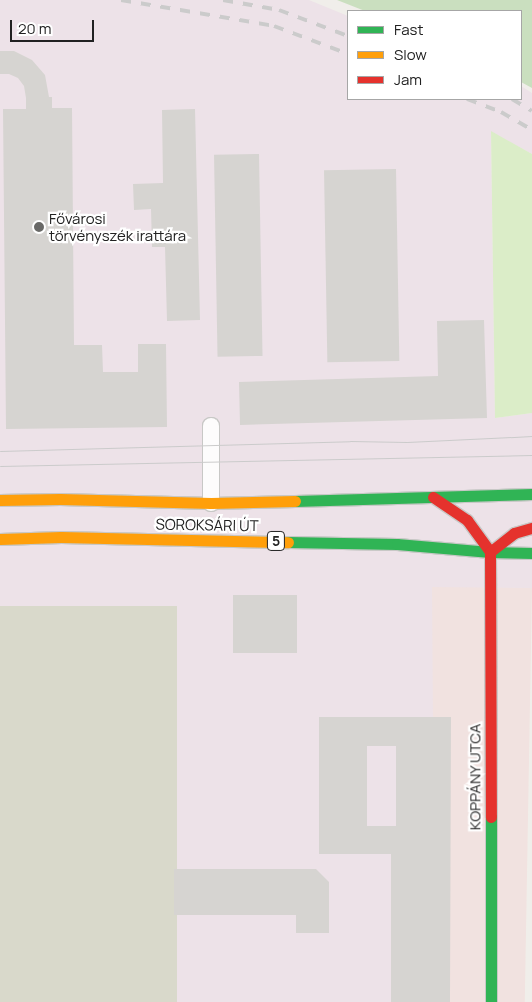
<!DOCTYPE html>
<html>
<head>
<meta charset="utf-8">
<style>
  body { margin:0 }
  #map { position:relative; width:532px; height:1002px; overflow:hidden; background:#f0eeea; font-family:Manrope,sans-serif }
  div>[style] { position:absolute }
  .commercial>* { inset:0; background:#f1e2e0; transform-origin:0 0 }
  .industrial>* { inset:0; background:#ede2e8 }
  .construction>* { inset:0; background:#d9d9cb; transform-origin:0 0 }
  .grass>* { inset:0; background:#dbedc8 }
  .forest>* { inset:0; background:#cadfbf }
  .building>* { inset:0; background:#d6d4d1; transform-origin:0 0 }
  .roads { filter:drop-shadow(1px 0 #c8c8c6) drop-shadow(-1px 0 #c8c8c6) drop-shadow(0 1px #c8c8c6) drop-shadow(0 -1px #c8c8c6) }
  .lane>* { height:16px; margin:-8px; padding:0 8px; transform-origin:8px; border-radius:8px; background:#fdfcfc }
  .fast>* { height:11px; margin:-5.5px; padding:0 5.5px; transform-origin:5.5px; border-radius:5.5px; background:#30b455 }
  .slow>* { height:11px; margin:-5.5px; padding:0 5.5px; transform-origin:5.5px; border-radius:5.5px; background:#ff9f0a }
  .jam>* { height:11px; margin:-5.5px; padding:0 5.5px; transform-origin:5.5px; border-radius:5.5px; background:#e5322d }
  .tram>* { height:1px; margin:-0.5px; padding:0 0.5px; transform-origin:0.5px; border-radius:0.5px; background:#cbcbcb }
  .rail>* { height:4px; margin-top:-2px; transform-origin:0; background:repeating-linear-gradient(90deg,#cbcbcb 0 10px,transparent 0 20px) }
  .dots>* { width:14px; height:14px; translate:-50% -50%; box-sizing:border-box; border:2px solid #fff; border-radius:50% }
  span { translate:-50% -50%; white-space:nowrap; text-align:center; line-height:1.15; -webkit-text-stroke:4.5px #fff; paint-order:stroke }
  .shield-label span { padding:1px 4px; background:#fff; border:1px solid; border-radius:4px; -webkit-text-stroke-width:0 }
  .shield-label { font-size:14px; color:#212121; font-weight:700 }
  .poi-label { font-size:15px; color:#212121 }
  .left { translate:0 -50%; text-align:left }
  .street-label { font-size:15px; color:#212121 }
  .legend { position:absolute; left:347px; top:10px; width:175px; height:90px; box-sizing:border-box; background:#fff; border:1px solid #a6a6a6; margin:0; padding:6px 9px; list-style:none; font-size:15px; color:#212121 }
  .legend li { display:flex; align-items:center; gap:10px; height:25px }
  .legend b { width:25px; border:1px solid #a6a6a6 }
  .scale { position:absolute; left:10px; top:20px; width:84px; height:22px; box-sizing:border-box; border:2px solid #212121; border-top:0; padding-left:6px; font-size:15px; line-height:18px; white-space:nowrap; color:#212121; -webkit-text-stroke:4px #fff; paint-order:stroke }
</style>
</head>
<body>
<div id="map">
  <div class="commercial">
    <i style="left:432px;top:586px;width:100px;height:416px;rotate:1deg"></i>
  </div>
  <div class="industrial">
    <i style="clip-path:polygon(0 0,309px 0,348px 16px,348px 99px,521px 99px,521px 86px,532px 93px,532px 154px,491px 132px,495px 418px,532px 413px,532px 588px,432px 587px,435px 1002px,0 1002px)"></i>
  </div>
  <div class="construction">
    <i style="left:177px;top:606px;width:396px;height:177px;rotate:90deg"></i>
  </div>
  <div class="grass">
    <i style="clip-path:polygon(491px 131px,532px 154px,532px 413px,495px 418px)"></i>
  </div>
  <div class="forest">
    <i style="clip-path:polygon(337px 0,532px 0,532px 88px,521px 82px,521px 11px,365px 11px)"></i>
  </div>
  <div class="building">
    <i style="clip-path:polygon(0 51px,14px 51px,32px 60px,45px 75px,49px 97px,52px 97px,52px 108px,72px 108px,74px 345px,102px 345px,103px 372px,138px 372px,138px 344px,166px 344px,167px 427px,6px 429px,3px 109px,26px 109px,26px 98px,24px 86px,18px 78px,9px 74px,0 74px)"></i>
    <i style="clip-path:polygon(195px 109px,200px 320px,167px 321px,165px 247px,152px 247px,151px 209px,134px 210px,133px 184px,163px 183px,162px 110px)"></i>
    <i style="left:259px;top:154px;width:202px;height:45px;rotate:89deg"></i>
    <i style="left:396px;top:169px;width:192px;height:72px;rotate:89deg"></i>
    <i style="clip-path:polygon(484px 320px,487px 418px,240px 425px,239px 382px,438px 376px,437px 321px)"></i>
    <i style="left:233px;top:595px;width:64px;height:58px"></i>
    <i style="clip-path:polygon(evenodd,319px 717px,451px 717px,450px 1002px,391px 1002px,391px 854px,319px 854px,319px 717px,367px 746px,396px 746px,396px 826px,367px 826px,367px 746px)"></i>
    <i style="clip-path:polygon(174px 869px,316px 869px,329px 882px,329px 933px,296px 933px,296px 915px,174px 915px)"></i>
  </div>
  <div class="roads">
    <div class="lane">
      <i style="left:211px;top:426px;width:77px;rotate:90deg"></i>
    </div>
    <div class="fast">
      <i style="left:295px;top:501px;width:237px;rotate:-1.7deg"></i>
      <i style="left:288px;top:542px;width:109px;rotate:1.1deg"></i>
      <i style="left:397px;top:544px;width:93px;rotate:4.9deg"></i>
      <i style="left:490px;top:552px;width:42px;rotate:1.4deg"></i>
      <i style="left:491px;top:817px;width:185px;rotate:90deg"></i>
    </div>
    <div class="slow">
      <i style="left:0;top:500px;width:60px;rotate:-1deg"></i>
      <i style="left:60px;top:499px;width:151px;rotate:1.5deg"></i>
      <i style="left:211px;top:503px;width:84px;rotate:-1.4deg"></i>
      <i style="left:0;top:539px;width:61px;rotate:-1.9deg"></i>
      <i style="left:61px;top:537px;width:227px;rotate:1.3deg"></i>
    </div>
    <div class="jam">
      <i style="left:433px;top:497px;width:41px;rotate:34.1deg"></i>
      <i style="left:467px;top:520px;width:39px;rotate:54deg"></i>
      <i style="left:490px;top:552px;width:265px;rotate:89.8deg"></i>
      <i style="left:490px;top:552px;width:31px;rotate:-38deg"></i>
      <i style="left:514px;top:533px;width:19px;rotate:-16deg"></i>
    </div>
  </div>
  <div class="tram">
    <i style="left:0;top:451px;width:350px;rotate:-1.6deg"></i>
    <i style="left:350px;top:441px;width:57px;rotate:1deg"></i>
    <i style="left:407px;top:442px;width:125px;rotate:-2.7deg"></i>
    <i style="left:0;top:466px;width:532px;rotate:-1.18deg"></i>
  </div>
  <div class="rail">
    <i style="left:121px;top:0;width:155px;rotate:9.6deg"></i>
    <i style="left:274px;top:26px;width:79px;rotate:20.7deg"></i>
    <i style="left:223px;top:0;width:57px;rotate:10.1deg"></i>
    <i style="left:279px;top:10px;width:74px;rotate:20.6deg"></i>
    <i style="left:467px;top:99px;width:36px;rotate:21deg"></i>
    <i style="left:501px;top:112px;width:36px;rotate:30deg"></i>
    <i style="left:512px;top:99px;width:23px;rotate:31deg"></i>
  </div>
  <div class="dots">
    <i style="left:39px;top:227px;background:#696967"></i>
  </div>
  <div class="shield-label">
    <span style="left:276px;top:541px">5</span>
  </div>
  <div class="poi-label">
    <span class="left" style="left:49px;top:227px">Fővárosi<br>törvényszék irattára</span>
  </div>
  <div class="street-label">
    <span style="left:207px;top:525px;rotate:1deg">SOROKSÁRI ÚT</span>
    <span style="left:475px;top:777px;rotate:-90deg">KOPPÁNY UTCA</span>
  </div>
  <ul class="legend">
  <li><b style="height:6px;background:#30b455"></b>Fast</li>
  <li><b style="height:6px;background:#ff9f0a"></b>Slow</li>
  <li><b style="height:6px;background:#e5322d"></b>Jam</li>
  </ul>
  <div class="scale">20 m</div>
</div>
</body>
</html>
